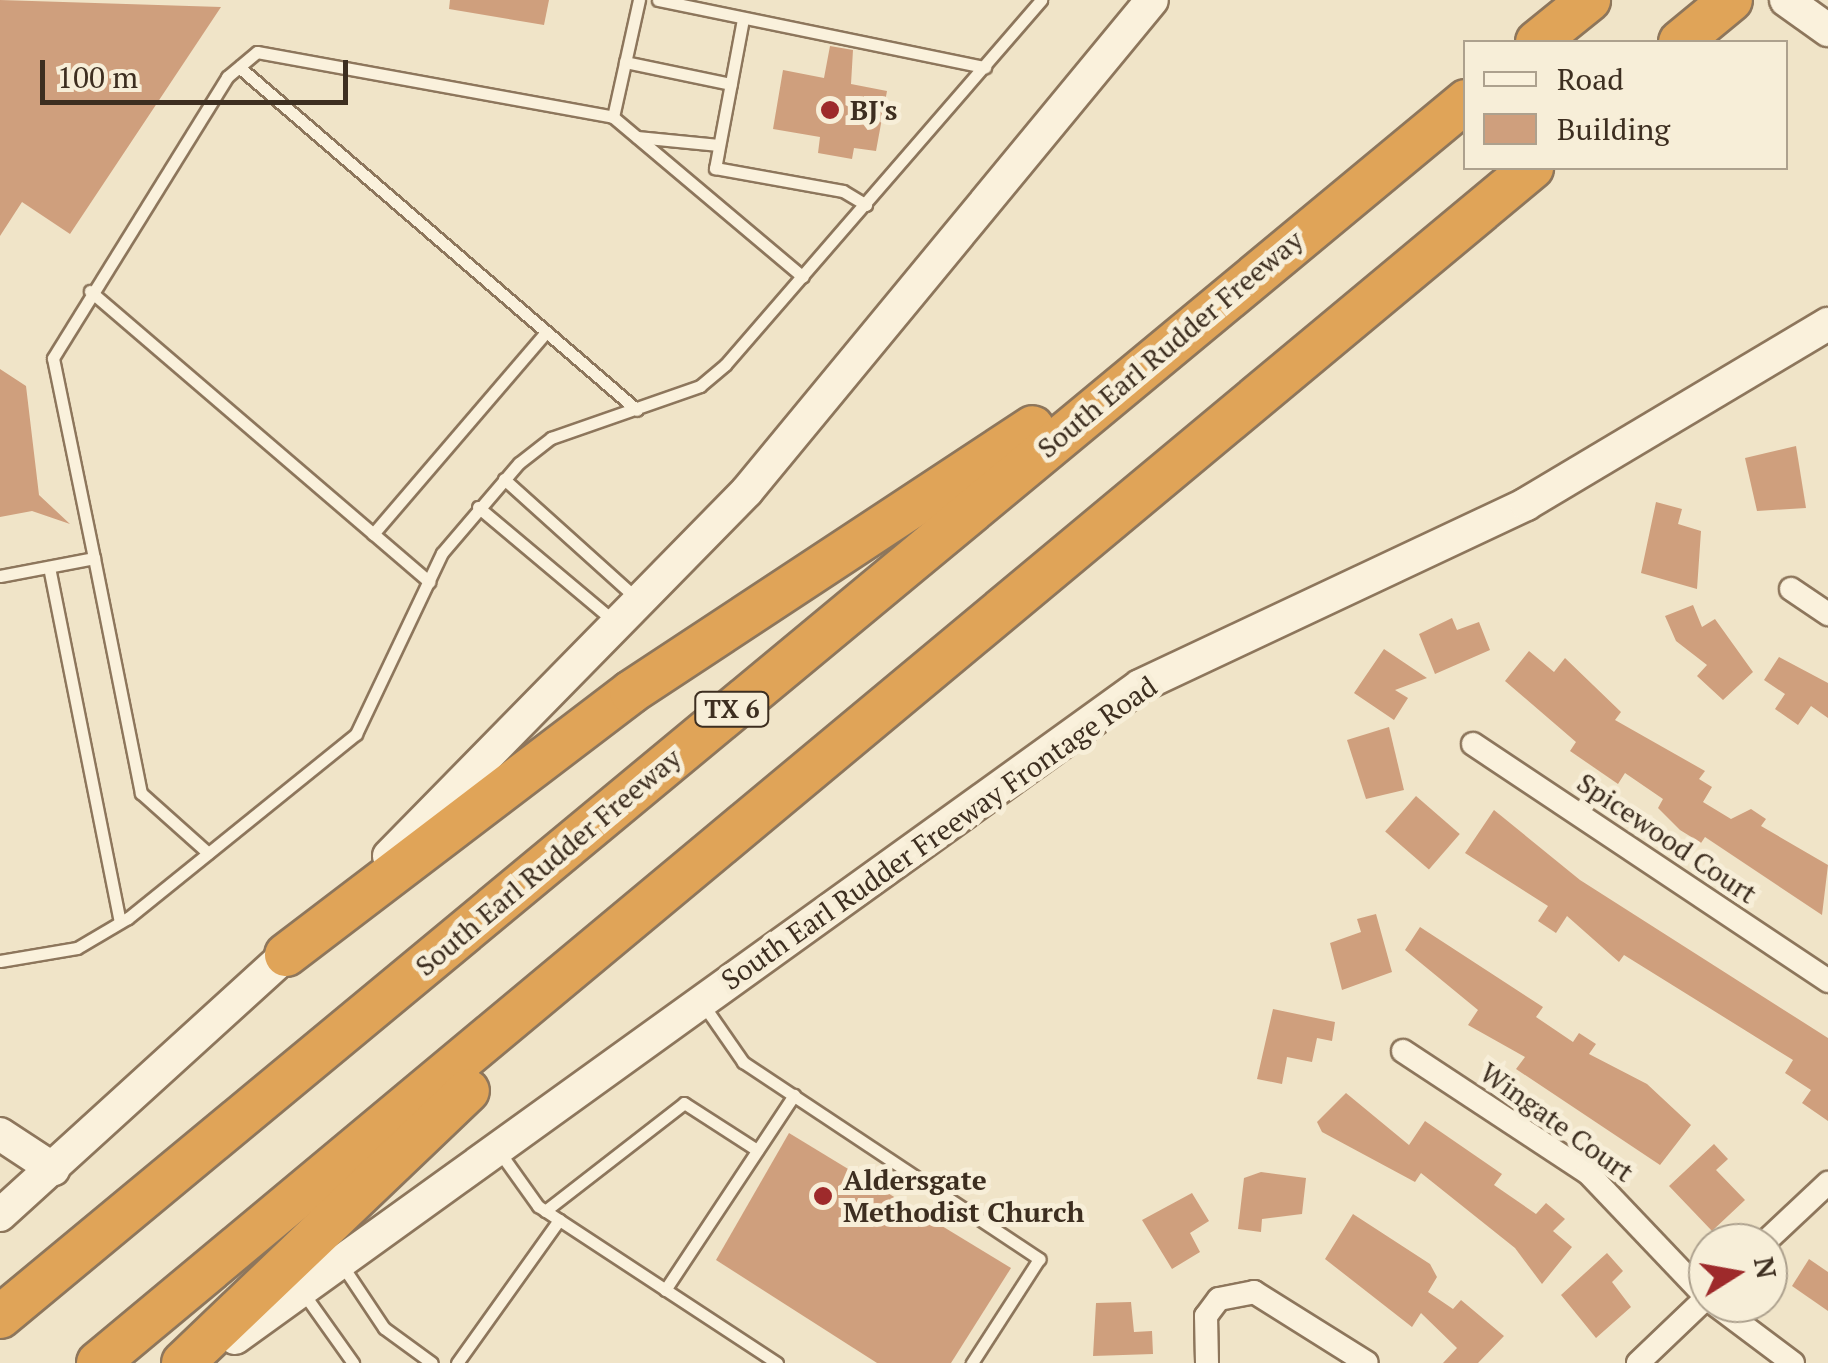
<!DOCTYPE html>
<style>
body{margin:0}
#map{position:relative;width:1828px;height:1363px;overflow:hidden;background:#f0e4c8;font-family:"PT Serif",serif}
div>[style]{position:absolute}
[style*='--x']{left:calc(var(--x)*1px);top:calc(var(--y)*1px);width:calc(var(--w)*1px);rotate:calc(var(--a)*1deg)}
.building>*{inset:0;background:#cf9f7d;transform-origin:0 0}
.roads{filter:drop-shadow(2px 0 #8d765c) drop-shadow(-2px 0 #8d765c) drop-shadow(0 2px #8d765c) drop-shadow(0 -2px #8d765c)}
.lane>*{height:11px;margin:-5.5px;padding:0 5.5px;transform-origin:5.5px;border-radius:5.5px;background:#faf1dc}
.street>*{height:22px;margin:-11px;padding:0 11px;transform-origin:11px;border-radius:11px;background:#faf1dc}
.secondary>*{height:32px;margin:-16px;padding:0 16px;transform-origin:16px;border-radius:16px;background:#faf1dc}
.highway>*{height:42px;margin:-21px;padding:0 21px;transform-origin:21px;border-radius:21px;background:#e0a458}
.dots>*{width:28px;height:28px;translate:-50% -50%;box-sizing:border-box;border:5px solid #f7eed8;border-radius:50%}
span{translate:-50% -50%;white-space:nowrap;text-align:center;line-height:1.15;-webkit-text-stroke:10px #f7eed8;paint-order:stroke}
.shield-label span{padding:2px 8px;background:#f7eed8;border:2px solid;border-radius:8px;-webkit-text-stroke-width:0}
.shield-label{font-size:25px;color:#3d2e20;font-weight:700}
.poi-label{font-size:28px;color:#3d2e20;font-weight:700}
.left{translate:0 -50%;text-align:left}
.street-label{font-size:28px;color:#3d2e20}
.legend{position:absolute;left:1463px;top:40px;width:325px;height:130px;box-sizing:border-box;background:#f7eed8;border:2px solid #ada18e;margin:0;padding:12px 18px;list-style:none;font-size:30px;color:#3d2e20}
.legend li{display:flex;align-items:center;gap:20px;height:50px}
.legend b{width:50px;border:2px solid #ada18e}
.north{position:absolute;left:1688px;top:1223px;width:100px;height:100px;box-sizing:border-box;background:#f7eed8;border:2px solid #ada18e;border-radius:50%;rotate:79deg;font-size:28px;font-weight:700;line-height:40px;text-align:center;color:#3d2e20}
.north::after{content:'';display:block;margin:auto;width:35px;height:45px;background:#9e2a2b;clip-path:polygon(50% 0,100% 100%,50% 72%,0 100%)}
.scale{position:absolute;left:40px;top:60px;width:308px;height:45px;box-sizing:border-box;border:5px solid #3d2e20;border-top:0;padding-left:12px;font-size:30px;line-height:35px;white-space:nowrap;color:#3d2e20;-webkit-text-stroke:8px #f7eed8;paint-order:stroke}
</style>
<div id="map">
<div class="building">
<div style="clip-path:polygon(0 0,221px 7px,70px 234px,22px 202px,0 236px)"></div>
<div style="clip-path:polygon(450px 0,549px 0,544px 25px,449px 9px)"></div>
<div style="clip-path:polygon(830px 46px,853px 50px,851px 84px,887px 91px,876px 151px,854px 148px,852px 159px,818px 153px,820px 137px,773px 129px,783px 70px,824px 78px)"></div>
<div style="clip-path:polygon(0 369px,26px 386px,39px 495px,70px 524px,32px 511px,0 517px)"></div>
<div style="clip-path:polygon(1796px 446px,1806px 508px,1757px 511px,1745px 458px)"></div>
<div style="clip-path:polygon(1656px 502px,1682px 509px,1678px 524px,1701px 531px,1697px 589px,1641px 573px)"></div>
<div style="clip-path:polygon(1693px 605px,1702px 627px,1715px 619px,1753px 672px,1723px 700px,1697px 676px,1707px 665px,1676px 641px,1665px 616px)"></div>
<div style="clip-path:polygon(1452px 618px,1457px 630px,1479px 622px,1490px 650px,1435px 674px,1419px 634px)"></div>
<div style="clip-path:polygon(1384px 649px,1427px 678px,1395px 690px,1408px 698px,1394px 720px,1354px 693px)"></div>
<div style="clip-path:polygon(1529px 651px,1554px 672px,1565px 658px,1621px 712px,1615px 720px,1705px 771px,1699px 779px,1712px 787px,1703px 802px,1731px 819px,1751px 809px,1766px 819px,1761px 826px,1828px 865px,1822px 915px,1705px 837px,1701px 843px,1680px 830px,1658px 808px,1663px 799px,1625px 773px,1618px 784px,1570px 751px,1576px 742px,1505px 681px)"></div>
<div style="clip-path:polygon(1779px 657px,1828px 683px,1828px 718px,1811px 706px,1798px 725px,1775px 709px,1785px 694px,1764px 680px)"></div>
<div style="clip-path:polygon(1389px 727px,1404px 790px,1366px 799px,1347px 740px)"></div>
<div style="left:1416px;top:796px;width:58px;height:47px;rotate:41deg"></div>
<div style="clip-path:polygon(1494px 810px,1580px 880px,1828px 1038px,1828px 1121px,1802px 1103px,1811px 1090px,1785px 1073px,1793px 1060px,1624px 955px,1619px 962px,1567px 916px,1556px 933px,1538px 921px,1548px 906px,1465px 853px)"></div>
<div style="clip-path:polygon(1376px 914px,1392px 972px,1342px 990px,1330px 943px,1361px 932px,1357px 919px)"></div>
<div style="clip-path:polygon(1420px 927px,1543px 1007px,1536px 1017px,1573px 1042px,1579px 1033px,1596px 1044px,1589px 1054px,1647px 1084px,1691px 1125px,1660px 1165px,1516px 1069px,1525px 1057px,1468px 1025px,1478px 1010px,1405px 950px)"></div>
<div style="clip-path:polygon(1273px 1009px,1335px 1022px,1332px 1041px,1317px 1038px,1312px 1062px,1287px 1057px,1282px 1084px,1257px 1079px)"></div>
<div style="clip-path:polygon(1346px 1093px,1409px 1145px,1425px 1121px,1502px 1174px,1494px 1185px,1536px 1214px,1546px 1203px,1565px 1219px,1553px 1231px,1572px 1247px,1542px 1284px,1515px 1248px,1421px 1173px,1415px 1182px,1322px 1132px,1317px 1122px)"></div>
<div style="clip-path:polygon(789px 1133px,1011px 1268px,951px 1363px,877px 1363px,716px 1260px)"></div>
<div style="clip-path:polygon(1714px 1144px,1728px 1159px,1716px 1170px,1745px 1200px,1712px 1231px,1669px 1186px)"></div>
<div style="clip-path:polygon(1261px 1172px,1306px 1178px,1302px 1214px,1262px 1219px,1261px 1232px,1238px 1229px,1244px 1178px)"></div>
<div style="clip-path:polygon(1192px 1193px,1209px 1221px,1190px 1233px,1200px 1252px,1172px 1269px,1142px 1220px)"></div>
<div style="clip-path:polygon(1353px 1214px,1430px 1264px,1437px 1277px,1428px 1292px,1453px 1309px,1461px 1300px,1504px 1336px,1478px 1363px,1443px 1363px,1457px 1348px,1421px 1313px,1412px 1327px,1325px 1259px)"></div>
<div style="clip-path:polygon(1607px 1253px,1623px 1271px,1612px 1282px,1631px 1307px,1596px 1338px,1561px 1295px)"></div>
<div style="clip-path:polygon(1809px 1259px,1828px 1272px,1828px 1311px,1792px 1286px)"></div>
<div style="clip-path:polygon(1131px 1302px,1134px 1332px,1152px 1331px,1153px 1354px,1093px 1356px,1096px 1303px)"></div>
</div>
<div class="roads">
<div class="lane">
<div style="--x:658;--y:0;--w:334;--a:11.6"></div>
<div style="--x:743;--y:19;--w:152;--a:100.6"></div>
<div style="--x:715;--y:168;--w:130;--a:10.2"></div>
<div style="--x:843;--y:191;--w:27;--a:31"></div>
<div style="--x:625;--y:62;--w:108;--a:11.7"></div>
<div style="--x:239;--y:67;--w:525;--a:40.76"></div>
<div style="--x:613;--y:117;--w:248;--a:40.1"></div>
<div style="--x:637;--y:137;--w:82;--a:5.6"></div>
<div style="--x:90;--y:291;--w:447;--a:40.6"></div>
<div style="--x:504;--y:479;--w:178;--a:42"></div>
<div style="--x:478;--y:507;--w:180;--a:40"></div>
<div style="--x:373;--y:534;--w:266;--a:-49.4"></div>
<div style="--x:94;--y:558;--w:240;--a:78.7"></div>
<div style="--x:141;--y:793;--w:90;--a:41.8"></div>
<div style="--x:49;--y:567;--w:362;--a:78.7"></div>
<div style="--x:0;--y:576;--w:96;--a:-10.8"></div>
<div style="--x:94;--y:558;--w:204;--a:-101.6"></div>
<div style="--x:53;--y:358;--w:331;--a:-58.2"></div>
<div style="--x:227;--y:77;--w:39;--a:-40"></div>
<div style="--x:257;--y:52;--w:362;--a:10.3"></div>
<div style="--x:613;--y:117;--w:120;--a:-77.5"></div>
<div style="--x:0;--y:961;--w:78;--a:-9.6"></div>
<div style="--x:77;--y:948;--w:59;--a:-30.5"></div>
<div style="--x:128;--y:918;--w:293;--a:-38.9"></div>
<div style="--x:356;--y:734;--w:200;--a:-64.6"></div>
<div style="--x:442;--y:553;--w:118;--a:-49.5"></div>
<div style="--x:519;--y:463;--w:41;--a:-38"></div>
<div style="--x:551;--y:438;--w:158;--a:-19.2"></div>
<div style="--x:700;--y:386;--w:33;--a:-40"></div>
<div style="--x:725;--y:365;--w:483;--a:-49.1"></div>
<div style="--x:702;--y:1003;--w:72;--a:55.2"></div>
<div style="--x:743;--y:1062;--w:356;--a:33.6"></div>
<div style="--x:1039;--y:1259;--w:124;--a:122.8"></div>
<div style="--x:498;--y:1150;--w:69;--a:54.5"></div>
<div style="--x:538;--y:1206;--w:286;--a:33.3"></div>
<div style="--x:545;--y:1211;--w:176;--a:-37.8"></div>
<div style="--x:684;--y:1103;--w:87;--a:32.8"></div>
<div style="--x:342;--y:1265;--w:76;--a:56.3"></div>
<div style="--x:384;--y:1328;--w:59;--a:36.1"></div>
<div style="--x:665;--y:1290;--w:234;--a:-56.5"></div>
<div style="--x:304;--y:1294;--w:85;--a:54.6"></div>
<div style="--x:457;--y:1363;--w:176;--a:-54.5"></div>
</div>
<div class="street">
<div style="--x:1791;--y:589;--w:45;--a:34"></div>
<div style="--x:1473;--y:744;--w:427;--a:33.7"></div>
<div style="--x:1403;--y:1051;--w:222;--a:33.4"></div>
<div style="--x:1588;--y:1173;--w:174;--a:46.4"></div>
<div style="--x:1764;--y:1243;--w:88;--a:-43.2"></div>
<div style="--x:1713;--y:1303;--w:100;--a:36.9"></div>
<div style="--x:1207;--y:1363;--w:47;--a:-91.2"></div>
<div style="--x:1206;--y:1316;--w:21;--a:-53"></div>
<div style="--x:1219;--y:1299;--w:36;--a:-11"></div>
<div style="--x:1254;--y:1292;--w:133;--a:32.1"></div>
<div style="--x:1638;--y:1363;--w:97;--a:-43.7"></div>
</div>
<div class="secondary">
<div style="--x:1786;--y:0;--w:52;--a:35.5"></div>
<div style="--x:389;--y:856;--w:511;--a:-45.55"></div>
<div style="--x:747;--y:491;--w:636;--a:-50.48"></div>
<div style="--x:0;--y:1134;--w:64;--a:33.4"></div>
<div style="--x:0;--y:1215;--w:410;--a:-42.3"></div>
<div style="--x:235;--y:1338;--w:1115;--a:-35.77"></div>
<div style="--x:1140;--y:686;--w:427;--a:-25.2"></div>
<div style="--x:1526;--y:504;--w:352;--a:-30.8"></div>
</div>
<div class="highway">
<div style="--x:1537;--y:42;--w:67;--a:-38.9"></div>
<div style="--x:1680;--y:42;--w:66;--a:-39.5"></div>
<div style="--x:286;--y:955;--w:434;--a:-37.3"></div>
<div style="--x:631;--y:692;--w:481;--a:-33.4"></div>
<div style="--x:0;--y:1317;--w:1905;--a:-39.67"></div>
<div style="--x:98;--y:1363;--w:1867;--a:-39.81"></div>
<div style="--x:183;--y:1363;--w:394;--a:-43.7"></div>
</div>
</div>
<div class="dots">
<div style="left:830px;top:110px;background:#9e2a2b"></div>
<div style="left:823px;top:1196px;background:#9e2a2b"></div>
</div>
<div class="shield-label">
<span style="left:732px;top:709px">TX 6</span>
</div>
<div class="poi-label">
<span class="left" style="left:850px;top:110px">BJ's</span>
<span class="left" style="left:843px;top:1196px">Aldersgate<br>Methodist Church</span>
</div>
<div class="street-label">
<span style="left:1170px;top:344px;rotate:-40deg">South Earl Rudder Freeway</span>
<span style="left:939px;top:833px;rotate:-35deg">South Earl Rudder Freeway Frontage Road</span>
<span style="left:1667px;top:838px;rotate:34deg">Spicewood Court</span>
<span style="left:548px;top:862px;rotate:-40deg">South Earl Rudder Freeway</span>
<span style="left:1557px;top:1122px;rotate:36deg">Wingate Court</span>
</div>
<ul class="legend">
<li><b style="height:12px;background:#faf1dc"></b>Road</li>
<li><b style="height:28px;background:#cf9f7d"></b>Building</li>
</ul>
<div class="north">N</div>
<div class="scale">100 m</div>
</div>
